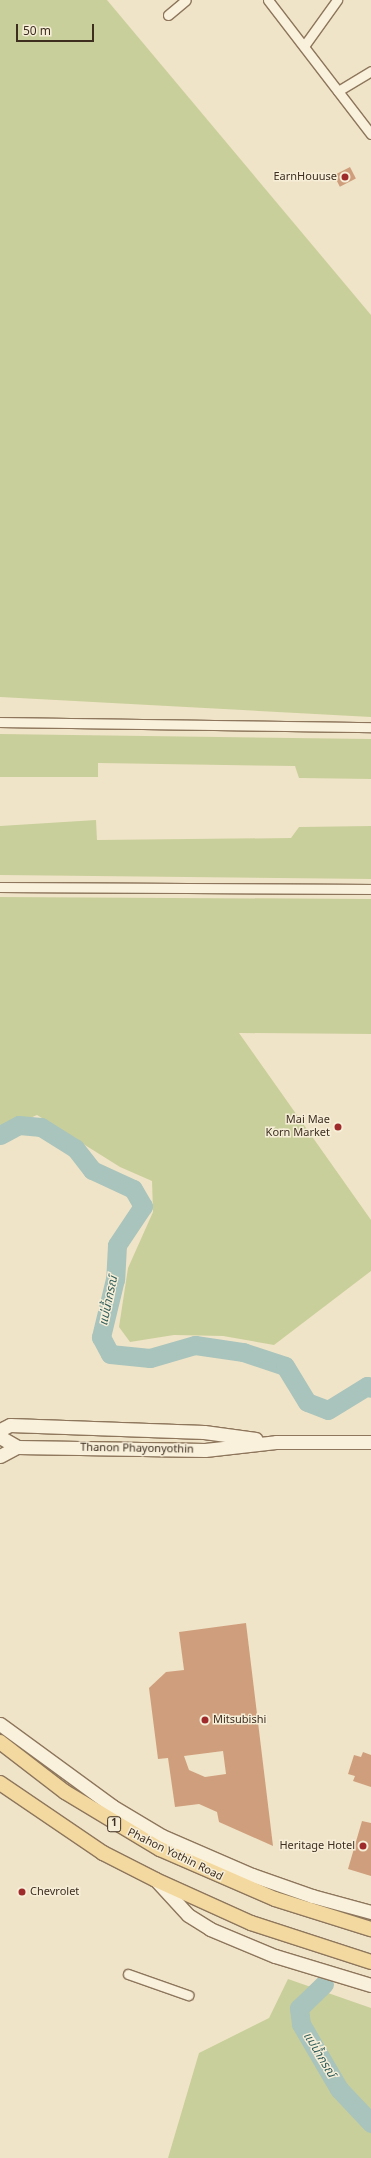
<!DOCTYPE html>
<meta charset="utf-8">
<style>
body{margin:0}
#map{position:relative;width:371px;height:2158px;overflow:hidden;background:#f0e4c8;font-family:Georgia,"Noto Sans Thai",serif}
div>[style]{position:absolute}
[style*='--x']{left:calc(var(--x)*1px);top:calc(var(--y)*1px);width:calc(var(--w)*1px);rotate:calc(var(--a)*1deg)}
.green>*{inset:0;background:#c9cf9b}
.river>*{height:19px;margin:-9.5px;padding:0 9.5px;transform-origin:9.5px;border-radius:9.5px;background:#a9c4bc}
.building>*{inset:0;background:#cf9f7d;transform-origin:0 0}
.roads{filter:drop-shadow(1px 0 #8d765c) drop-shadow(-1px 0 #8d765c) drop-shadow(0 1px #8d765c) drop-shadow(0 -1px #8d765c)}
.minor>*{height:9px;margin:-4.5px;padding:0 4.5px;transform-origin:4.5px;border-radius:4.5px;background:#faf1dc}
.secondary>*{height:13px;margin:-6.5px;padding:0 6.5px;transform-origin:6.5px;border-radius:6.5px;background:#faf1dc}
.primary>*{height:14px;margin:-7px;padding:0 7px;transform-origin:7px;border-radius:7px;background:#f3d9a0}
.dots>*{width:11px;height:11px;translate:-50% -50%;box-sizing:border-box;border:2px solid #f7eed8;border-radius:50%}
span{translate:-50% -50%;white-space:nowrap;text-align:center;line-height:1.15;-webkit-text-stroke:3px #f7eed8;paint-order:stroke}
.shield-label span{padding:1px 3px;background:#f7eed8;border:1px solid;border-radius:3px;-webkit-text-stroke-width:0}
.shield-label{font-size:10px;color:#3d2e20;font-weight:700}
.poi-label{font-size:11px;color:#3d2e20}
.right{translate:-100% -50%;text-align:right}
.left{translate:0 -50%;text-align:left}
.street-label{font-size:11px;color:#3d2e20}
.water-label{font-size:12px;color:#2f5d5a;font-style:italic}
.scale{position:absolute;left:16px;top:24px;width:78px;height:18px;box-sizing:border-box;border:2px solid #3d2e20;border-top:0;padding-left:5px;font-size:12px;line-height:14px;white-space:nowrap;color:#3d2e20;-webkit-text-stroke:3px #f7eed8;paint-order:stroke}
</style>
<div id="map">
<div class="green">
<div style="clip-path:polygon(0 0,107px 0,371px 315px,371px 717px,0 697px)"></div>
<div style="clip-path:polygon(0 734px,371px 739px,371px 779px,299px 778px,295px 766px,98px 763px,98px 777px,0 777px)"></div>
<div style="clip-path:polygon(96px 820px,97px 840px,291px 838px,299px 827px,371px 826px,371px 879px,0 875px,0 826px)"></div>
<div style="clip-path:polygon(0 897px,371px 899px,371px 1034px,239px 1033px,371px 1220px,371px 1271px,274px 1345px,223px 1336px,174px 1335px,130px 1342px,119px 1327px,128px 1268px,153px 1212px,152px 1181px,120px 1167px,37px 1115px,0 1131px)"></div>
<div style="clip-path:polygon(288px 1979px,371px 2008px,371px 2158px,168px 2158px,199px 2053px,269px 2018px)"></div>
</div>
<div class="river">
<div style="--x:0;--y:1135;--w:21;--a:-28"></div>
<div style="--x:19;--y:1125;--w:22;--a:5"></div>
<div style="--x:41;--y:1127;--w:40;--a:32"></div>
<div style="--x:75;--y:1148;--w:28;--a:52"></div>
<div style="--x:92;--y:1170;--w:45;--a:24.9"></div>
<div style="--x:133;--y:1189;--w:20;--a:60"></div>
<div style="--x:143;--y:1206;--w:47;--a:123.7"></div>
<div style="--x:117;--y:1245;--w:34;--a:93"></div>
<div style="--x:115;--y:1279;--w:60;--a:103.6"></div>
<div style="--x:101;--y:1337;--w:19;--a:62"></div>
<div style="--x:110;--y:1354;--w:40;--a:5.7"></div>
<div style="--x:150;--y:1358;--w:47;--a:-16.1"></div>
<div style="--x:195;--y:1345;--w:49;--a:8.3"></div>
<div style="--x:243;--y:1352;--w:44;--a:18.4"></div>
<div style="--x:285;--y:1366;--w:42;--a:58.6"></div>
<div style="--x:307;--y:1402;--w:22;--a:21"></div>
<div style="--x:328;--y:1410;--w:46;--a:-31.6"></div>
<div style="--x:367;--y:1386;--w:4;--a:27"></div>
<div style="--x:324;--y:1984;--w:35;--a:136"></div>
<div style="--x:299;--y:2008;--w:16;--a:83"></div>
<div style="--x:301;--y:2024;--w:75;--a:59.7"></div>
<div style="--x:339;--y:2089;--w:47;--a:46.7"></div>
</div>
<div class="building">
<div style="left:350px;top:167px;width:13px;height:18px;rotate:63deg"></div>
<div style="clip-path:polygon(evenodd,246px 1623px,273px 1846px,219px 1822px,217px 1812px,199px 1804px,175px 1807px,168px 1758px,158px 1759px,149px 1688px,166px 1672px,184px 1670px,179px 1632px,246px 1623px,223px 1751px,226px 1774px,205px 1777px,189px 1770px,184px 1756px,223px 1751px)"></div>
<div style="clip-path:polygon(363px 1752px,371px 1755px,371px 1787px,353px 1781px,355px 1776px,348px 1774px,354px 1755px,361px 1757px)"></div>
<div style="clip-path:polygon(362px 1821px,371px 1823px,371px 1876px,348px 1869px)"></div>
</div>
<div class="roads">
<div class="minor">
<div style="--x:268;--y:0;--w:169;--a:52.5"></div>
<div style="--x:168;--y:15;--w:23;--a:-40"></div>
<div style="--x:304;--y:46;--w:57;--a:-54.3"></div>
<div style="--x:338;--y:91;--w:39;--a:-31"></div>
<div style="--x:0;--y:722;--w:371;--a:0.8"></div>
<div style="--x:0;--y:887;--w:371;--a:0.3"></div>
<div style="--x:128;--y:1974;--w:64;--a:19.3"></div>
</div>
<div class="secondary">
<div style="--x:0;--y:1430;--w:11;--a:-27"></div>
<div style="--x:10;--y:1425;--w:194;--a:2.1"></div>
<div style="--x:204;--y:1432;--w:52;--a:7.7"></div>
<div style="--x:0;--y:1437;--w:20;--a:30"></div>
<div style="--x:0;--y:1456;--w:19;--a:-28"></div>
<div style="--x:17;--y:1447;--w:188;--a:0.9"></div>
<div style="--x:205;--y:1450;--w:71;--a:-6.4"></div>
<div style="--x:276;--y:1442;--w:95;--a:0"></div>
<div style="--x:0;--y:1724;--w:139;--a:36.2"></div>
<div style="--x:112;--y:1806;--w:58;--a:31"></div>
<div style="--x:162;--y:1836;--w:98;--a:23.4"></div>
<div style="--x:252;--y:1875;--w:64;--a:19.3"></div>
<div style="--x:312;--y:1896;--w:61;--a:15.2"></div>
<div style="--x:156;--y:1880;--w:47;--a:47.6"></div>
<div style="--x:188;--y:1915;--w:26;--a:32"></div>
<div style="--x:210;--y:1929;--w:70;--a:22.6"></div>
<div style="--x:275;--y:1956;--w:100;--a:16.8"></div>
</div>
<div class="primary">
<div style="--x:0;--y:1742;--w:82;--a:37.6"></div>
<div style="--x:65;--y:1792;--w:111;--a:31"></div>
<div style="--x:160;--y:1849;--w:125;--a:23.5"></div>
<div style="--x:275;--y:1899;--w:101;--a:17.4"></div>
<div style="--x:0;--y:1783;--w:125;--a:34.2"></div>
<div style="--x:103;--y:1853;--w:59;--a:27"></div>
<div style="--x:156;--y:1880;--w:104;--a:24.4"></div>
<div style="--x:251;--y:1923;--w:126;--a:18"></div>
</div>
</div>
<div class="dots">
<div style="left:345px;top:177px;background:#9e2a2b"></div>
<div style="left:338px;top:1127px;background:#9e2a2b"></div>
<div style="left:205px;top:1720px;background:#9e2a2b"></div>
<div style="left:363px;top:1846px;background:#9e2a2b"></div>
<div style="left:22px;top:1892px;background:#9e2a2b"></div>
</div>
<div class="shield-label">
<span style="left:114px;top:1824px">1</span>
</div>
<div class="poi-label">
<span class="right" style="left:337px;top:177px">EarnHouuse</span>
<span class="right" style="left:330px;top:1127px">Mai Mae<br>Korn Market</span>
<span class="left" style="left:213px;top:1720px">Mitsubishi</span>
<span class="right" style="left:355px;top:1846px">Heritage Hotel</span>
<span class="left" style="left:30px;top:1892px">Chevrolet</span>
</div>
<div class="street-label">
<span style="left:137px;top:1449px;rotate:1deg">Thanon Phayonyothin</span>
<span style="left:175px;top:1855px;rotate:26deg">Phahon Yothin Road</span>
</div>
<div class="water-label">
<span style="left:109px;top:1301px;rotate:-78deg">แม่น้ำกรณ์</span>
<span style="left:319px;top:2055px;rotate:59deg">แม่น้ำกรณ์</span>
</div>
<div class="scale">50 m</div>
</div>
